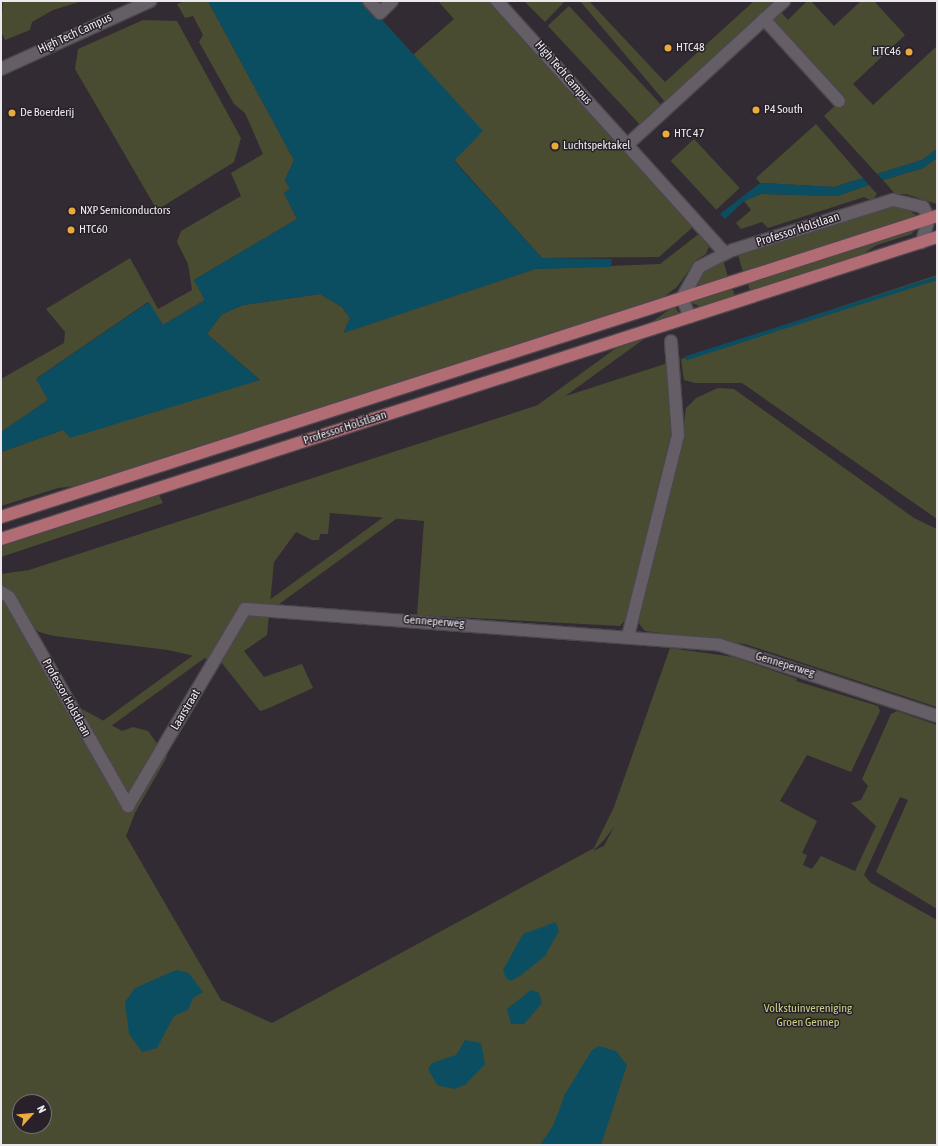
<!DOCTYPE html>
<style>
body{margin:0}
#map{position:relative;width:938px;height:1146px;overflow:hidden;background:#322b34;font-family:"Asap Condensed",sans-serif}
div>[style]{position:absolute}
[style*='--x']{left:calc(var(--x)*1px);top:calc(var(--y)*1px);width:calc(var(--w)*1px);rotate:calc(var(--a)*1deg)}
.green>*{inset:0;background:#494c31;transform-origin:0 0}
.water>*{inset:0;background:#0c4e61}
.stream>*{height:3.5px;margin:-1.75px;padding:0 1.75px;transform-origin:1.75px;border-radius:1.75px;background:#0c4e61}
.roads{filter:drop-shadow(1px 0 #4c474d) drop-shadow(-1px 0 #4c474d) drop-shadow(0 1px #4c474d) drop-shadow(0 -1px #4c474d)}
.minor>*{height:12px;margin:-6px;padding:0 6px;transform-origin:6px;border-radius:6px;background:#655e67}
.major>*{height:12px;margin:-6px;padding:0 6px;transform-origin:6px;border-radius:6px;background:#b26c74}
.dots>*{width:11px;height:11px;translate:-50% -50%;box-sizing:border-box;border:2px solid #282129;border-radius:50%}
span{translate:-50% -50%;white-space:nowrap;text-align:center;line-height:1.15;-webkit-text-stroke:3px #282129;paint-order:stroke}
.street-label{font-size:12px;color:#ece8ed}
.poi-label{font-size:12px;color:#ece8ed}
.left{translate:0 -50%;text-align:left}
.right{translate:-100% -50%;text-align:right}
.park-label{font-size:12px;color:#cad084}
.frame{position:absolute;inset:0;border:2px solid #ece8ed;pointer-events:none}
.north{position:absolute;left:12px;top:1094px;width:40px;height:40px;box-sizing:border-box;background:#282129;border:1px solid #767177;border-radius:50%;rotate:63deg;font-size:11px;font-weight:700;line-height:16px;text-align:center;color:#ece8ed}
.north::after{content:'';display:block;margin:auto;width:14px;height:18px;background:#ebaa39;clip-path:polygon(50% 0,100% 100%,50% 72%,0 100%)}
</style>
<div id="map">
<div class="green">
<div style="clip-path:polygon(3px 1px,82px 1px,53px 10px,32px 22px,30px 30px,5px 40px,1px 31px)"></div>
<div style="clip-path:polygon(186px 1px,208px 1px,294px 160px,285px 180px,290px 189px,284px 193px,297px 219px,194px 280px,205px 300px,163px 325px,148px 302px,37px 378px,48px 400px,1px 432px,1px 379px,64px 343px,65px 332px,46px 309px,130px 258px,158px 309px,192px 290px,188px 264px,177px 242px,181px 231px,241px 196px,231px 173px,263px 154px,245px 113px,234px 104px,199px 42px,203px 35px,193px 16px,185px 18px,177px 4px)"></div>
<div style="clip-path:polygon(438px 1px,493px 1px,694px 226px,659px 257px,542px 258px,454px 160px,414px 54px,454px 19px)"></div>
<div style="clip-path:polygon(524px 1px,565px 1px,545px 22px)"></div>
<div style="clip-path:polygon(580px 1px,589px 1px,665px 82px,754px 1px,776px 1px,665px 102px)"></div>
<div style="clip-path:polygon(807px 1px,811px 1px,834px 26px,861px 1px,874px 1px,905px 35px,853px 84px,873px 105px,937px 46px,937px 149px,922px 160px,877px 174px,824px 116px,843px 98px,775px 26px,773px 19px,780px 11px,788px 20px)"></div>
<div style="left:569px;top:6px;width:136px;height:29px;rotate:47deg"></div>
<div style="clip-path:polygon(143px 20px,177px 21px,241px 138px,234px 162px,157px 210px,75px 69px,78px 49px)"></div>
<div style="clip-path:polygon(816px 124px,863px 178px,834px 187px,760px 183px,756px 178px)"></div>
<div style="left:694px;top:139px;width:67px;height:32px;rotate:47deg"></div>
<div style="clip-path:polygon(937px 158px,937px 204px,906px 194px,895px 194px,883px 180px,923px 168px)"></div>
<div style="clip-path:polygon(869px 185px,877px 194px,872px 201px,864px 197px,768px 228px,762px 222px,741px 229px,736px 223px,751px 210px,744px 201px,761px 194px,837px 196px)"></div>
<div style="clip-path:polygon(890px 206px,906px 208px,917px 216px,743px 272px,738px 255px)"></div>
<div style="clip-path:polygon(916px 228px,912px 234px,877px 245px,861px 255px,750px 291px,748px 283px)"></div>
<div style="clip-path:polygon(700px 233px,709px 247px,706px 254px,696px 260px,677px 287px,662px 298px,85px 485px,58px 488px,1px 506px,1px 452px,63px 430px,260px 380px,207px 334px,222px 314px,243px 305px,320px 294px,342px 307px,350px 318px,344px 332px,535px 269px,660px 264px)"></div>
<div style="clip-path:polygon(723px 260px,728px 277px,692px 288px,702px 270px)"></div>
<div style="clip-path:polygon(937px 275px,937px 519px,742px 383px,695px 383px,684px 380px,681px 359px)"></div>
<div style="clip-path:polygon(732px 287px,735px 296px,702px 307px,689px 302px)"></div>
<div style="left:674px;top:306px;width:9px;height:707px;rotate:54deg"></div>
<div style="clip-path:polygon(evenodd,671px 362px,674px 426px,660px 494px,626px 619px,620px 626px,417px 615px,424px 521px,330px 513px,328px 534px,320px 534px,319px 540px,312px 540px,296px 532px,274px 562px,267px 635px,244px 651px,264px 677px,302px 664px,313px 688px,269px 708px,260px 711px,221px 662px,168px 650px,54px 636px,39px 632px,14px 612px,62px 698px,122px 731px,133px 727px,148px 731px,167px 757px,135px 813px,126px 836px,221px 1000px,272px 1023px,594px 848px,614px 807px,670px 648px,734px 657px,797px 679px,796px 681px,878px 706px,880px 711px,851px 772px,807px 755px,780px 801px,817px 821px,802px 853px,807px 855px,803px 865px,812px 869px,821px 856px,855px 871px,876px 826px,851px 803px,861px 800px,868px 786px,862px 779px,891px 714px,897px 711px,937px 725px,937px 909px,876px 872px,908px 800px,900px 797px,864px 875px,871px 883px,937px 920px,937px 1145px,1px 1145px,1px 574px,29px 570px,671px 362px,614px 827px,604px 846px,593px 851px,604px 840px,614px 827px,671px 362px,20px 1102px,44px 1102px,44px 1126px,20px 1126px,20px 1102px)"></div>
<div style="clip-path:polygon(718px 388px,734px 389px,914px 518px,937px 529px,937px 707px,745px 644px,645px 631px,640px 625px,638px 619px,681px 445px,686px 408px,696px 398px)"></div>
<div style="clip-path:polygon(159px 495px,163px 503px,1px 557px,1px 545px)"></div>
</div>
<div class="water">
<div style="clip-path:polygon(208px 1px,365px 1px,483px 131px,454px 161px,542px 258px,612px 259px,611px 267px,535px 269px,344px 333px,350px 318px,342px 307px,320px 294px,243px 305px,222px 314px,207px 334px,260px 380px,70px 438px,63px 430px,1px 452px,1px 432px,48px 400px,36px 379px,149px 302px,163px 325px,205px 300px,194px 280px,297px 219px,284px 193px,290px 189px,285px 180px,294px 160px)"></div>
<div style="clip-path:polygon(937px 149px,937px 158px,923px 168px,883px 180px,877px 174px,922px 160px)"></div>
<div style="clip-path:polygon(863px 178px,869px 185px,837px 196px,761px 194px,744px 201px,725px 219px,720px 214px,760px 183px,834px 187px)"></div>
<div style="clip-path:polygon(556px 922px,559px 931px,545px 956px,520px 976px,511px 981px,506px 978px,503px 970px,523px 934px)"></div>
<div style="clip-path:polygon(176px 970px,189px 973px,203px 992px,193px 998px,188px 1010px,174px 1016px,157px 1048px,142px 1052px,129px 1034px,125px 1002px,135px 988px)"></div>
<div style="clip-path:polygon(531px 990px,539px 993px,542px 1003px,524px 1024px,511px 1024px,507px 1009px)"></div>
<div style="clip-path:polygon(465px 1040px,481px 1043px,485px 1064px,465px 1085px,454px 1089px,437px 1085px,428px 1069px,432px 1063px,456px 1055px)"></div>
<div style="clip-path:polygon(599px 1046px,616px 1051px,627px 1065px,601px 1145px,540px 1145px,553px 1126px,565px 1094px,592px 1050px)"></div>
</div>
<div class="stream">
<div style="--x:687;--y:358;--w:262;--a:-17.7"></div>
</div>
<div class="roads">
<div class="minor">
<div style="--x:369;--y:1;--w:16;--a:47"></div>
<div style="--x:380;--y:13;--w:17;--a:-45"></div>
<div style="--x:497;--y:1;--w:340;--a:47.9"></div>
<div style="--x:764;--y:19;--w:111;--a:47.6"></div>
<div style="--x:1;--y:69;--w:164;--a:-24.5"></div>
<div style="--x:627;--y:145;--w:213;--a:-42.5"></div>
<div style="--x:690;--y:317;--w:21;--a:-113"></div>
<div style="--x:682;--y:298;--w:35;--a:-61"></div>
<div style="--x:699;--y:267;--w:38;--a:-27"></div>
<div style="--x:733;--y:250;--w:168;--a:-17.4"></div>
<div style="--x:893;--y:200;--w:31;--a:13"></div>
<div style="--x:923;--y:207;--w:13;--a:63"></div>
<div style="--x:929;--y:219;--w:25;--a:108"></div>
<div style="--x:1;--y:592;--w:9;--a:32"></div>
<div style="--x:9;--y:597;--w:241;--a:60.3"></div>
<div style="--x:128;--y:806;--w:229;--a:-59.3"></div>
<div style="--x:245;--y:609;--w:476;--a:4.3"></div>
<div style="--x:720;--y:645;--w:228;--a:18.1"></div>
<div style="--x:628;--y:636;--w:207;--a:-76"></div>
<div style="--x:678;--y:435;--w:94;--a:-94.3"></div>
</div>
<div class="major">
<div style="--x:1;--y:517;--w:983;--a:-17.83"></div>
<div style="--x:1;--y:539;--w:984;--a:-17.88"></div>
</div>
</div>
<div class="dots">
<div style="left:668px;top:48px;background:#ebaa39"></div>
<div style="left:909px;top:52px;background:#ebaa39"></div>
<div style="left:756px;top:110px;background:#ebaa39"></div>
<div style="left:12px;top:113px;background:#ebaa39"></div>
<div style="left:666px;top:134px;background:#ebaa39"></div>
<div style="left:555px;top:146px;background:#ebaa39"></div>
<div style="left:72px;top:211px;background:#ebaa39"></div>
<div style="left:71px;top:230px;background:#ebaa39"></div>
</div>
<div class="street-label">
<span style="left:75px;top:34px;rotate:-25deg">High Tech Campus</span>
<span style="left:563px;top:73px;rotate:49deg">High Tech Campus</span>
<span style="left:798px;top:230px;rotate:-18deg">Professor Holstlaan</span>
<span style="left:345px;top:428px;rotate:-18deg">Professor Holstlaan</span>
<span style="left:434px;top:622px;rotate:4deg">Genneperweg</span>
<span style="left:785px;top:665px;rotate:17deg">Genneperweg</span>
<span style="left:66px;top:698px;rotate:61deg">Professor Holstlaan</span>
<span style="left:186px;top:710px;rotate:-59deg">Laarstraat</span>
</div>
<div class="poi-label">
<span class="left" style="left:676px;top:48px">HTC48</span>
<span class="right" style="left:901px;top:52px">HTC46</span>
<span class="left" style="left:764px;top:110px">P4 South</span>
<span class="left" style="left:20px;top:113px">De Boerderij</span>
<span class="left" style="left:674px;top:134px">HTC 47</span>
<span class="left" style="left:563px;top:146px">Luchtspektakel</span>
<span class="left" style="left:80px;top:211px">NXP Semiconductors</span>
<span class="left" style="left:79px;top:230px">HTC60</span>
</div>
<div class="park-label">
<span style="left:808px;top:1016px">Volkstuinvereniging<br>Groen Gennep</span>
</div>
<div class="frame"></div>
<div class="north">N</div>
</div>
